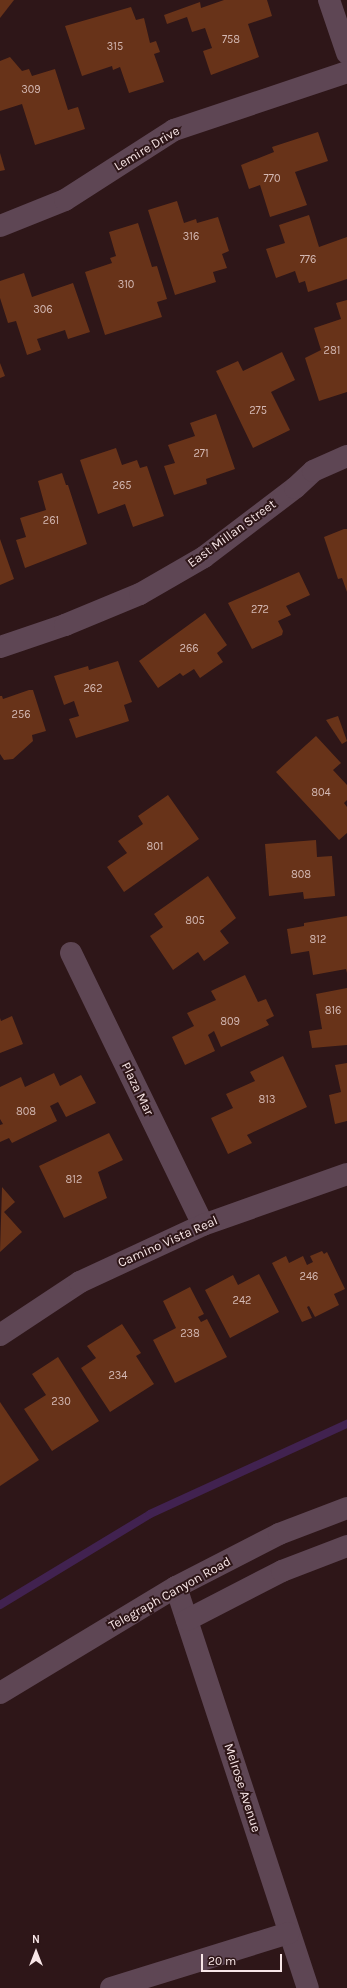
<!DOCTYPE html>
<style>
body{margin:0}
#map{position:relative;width:347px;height:1988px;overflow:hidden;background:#2e1618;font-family:Karla,sans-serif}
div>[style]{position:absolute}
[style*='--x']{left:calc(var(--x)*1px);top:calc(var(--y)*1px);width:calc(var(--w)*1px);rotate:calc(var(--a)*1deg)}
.stream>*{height:8px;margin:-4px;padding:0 4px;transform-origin:4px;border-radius:4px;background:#412250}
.building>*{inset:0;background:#683319}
.minor>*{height:22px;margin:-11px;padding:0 11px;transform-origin:11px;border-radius:11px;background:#5e4654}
span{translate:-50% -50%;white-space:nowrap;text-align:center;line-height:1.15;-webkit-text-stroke:4px #2e1618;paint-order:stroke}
.number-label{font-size:11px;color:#d4b9b4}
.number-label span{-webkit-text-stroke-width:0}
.street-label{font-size:13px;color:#f8e6e7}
.north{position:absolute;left:16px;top:1932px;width:40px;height:40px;-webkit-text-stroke:3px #2e1618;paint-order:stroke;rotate:0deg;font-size:11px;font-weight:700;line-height:16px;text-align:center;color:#f8e6e7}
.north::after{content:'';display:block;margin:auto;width:14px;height:18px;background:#f8e6e7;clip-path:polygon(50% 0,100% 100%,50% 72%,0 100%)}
.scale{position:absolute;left:201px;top:1954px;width:81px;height:18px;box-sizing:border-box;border:2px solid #f8e6e7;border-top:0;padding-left:5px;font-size:12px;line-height:14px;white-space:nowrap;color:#f8e6e7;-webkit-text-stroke:3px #2e1618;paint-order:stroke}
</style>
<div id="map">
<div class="stream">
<div style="--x:0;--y:1605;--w:175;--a:-31.2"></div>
<div style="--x:150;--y:1514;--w:217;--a:-24.6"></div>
</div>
<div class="building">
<div style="clip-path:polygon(0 0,14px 0,0 18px)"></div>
<div style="clip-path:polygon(224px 0,267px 0,272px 16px,248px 24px,259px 57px,211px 75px,203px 51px,212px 48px,205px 28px,192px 32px,187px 17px,167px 24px,164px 15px,200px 2px,201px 8px)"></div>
<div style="clip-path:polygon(131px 7px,136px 20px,144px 18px,150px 43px,156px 41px,160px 52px,154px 54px,164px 82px,129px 93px,120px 67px,113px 70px,112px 66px,82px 76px,65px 26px)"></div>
<div style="clip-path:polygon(10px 57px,22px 71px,29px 69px,32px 76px,55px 69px,68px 110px,78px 107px,85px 129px,35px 145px,22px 104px,0 111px,0 61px)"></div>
<div style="clip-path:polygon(318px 132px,328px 161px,295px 172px,307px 205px,270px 217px,260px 185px,249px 189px,241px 165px,274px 152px,272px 147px)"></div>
<div style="clip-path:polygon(0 153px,5px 170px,0 171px)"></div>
<div style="clip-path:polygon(177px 201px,184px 223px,196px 219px,197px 223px,218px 217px,229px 251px,222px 254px,227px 268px,213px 272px,216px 282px,175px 295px,148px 210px)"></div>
<div style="clip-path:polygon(309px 215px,319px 247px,347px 237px,347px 279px,308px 292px,305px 281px,299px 283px,295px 271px,276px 278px,266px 249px,285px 243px,279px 225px)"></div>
<div style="clip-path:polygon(138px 223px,152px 267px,157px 266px,167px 299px,157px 302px,162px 317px,105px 335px,85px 272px,112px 263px,110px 258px,116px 256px,109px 232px)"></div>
<div style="clip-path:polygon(24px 273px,32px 297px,73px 283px,90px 332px,68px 339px,65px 330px,37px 339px,41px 350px,27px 355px,16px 321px,8px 323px,0 298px,0 281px)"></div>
<div style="clip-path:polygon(347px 300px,347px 392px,319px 401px,305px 358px,321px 350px,314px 328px,341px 319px,336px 303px)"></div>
<div style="clip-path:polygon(282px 352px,295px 380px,271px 392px,290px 430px,253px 448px,216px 371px,238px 361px,243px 371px)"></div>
<div style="clip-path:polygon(0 363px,5px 376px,0 378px)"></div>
<div style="clip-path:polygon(216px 414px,235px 469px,206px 479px,207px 484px,174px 495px,164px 466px,175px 463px,168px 445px,195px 436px,190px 423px)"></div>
<div style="clip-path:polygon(116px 448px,122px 465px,137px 460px,140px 468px,147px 466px,164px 516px,133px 527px,125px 504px,98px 514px,80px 460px)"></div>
<div style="clip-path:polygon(62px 473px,66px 485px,68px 485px,87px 544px,25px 568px,16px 540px,26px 537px,20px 518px,46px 510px,38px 481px)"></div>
<div style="clip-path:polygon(344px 529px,347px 529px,347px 592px,342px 578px,338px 579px,324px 537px)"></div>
<div style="clip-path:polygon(0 539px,14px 579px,0 585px)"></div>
<div style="clip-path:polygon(299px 572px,310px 595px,286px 606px,291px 615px,278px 621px,283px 631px,282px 635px,252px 649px,228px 603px)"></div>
<div style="clip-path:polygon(205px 613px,227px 645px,217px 653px,223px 662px,200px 678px,194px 669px,183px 676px,180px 673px,158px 688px,139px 661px)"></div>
<div style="clip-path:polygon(118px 661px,132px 702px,124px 705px,129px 721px,76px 738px,69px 719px,79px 716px,74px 701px,64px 705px,54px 676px,88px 666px,89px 670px)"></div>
<div style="clip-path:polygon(29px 690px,33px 690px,46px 731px,32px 735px,33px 741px,13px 759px,4px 760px,0 754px,0 696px,2px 696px,3px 699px)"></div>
<div style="clip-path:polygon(338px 716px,347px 741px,342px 744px,326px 720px)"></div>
<div style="clip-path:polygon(316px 736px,341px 763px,333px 770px,347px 785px,347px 800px,344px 803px,347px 807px,347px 833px,339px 840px,276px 772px)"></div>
<div style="clip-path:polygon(168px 795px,199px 839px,124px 892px,107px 867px,127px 853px,118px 841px,143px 824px,138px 816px)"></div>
<div style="clip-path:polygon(316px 840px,317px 857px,332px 856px,335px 896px,304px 899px,303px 892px,269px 896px,265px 844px)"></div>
<div style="clip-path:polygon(208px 876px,236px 918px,220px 931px,229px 943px,204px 961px,198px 952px,173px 970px,150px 936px,163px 927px,154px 914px)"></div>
<div style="clip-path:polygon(347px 916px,347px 973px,346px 969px,313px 975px,309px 951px,291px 954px,287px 929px,304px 926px,304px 923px)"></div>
<div style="clip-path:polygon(245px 975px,258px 1002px,266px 999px,274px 1016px,266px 1020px,269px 1025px,221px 1047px,214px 1031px,208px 1035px,215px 1051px,185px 1065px,172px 1037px,194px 1026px,187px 1013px,216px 1000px,211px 991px)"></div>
<div style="clip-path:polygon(347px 988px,347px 1045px,312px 1048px,309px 1031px,322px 1029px,316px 994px)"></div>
<div style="clip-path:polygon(12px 1016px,23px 1044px,0 1053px,0 1018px,1px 1021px)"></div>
<div style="clip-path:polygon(283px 1056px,307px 1107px,247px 1135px,252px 1143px,228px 1154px,211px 1118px,233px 1108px,226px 1094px,255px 1081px,250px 1072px)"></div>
<div style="clip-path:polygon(347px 1063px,347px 1121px,335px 1124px,329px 1095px,341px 1092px,335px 1065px)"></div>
<div style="clip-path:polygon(54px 1073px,60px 1086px,81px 1075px,96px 1103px,66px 1117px,58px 1102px,50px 1106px,57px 1121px,12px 1143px,9px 1138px,0 1142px,0 1125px,3px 1124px,0 1119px,0 1087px,21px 1077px,25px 1087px)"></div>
<div style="clip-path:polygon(109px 1133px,123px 1160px,98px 1172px,107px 1198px,64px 1218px,39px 1166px)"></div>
<div style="clip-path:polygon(2px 1187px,15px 1202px,4px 1212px,22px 1232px,0 1252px)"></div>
<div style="clip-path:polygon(322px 1251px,324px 1254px,327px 1252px,345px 1289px,334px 1294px,339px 1305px,315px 1317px,309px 1306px,307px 1307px,312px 1318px,302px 1322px,272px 1263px,286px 1256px,289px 1263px,303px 1256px,307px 1265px,313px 1262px,310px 1256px)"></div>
<div style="clip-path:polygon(259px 1274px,279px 1312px,230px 1338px,205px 1290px,233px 1275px,238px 1285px)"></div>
<div style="clip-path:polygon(190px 1287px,204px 1314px,198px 1317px,201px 1322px,207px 1319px,227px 1357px,175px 1383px,153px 1340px,176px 1328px,163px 1301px)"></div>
<div style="clip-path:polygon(122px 1324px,141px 1353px,136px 1356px,154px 1384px,110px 1412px,81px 1368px,96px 1358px,87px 1346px)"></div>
<div style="clip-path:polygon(58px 1357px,99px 1421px,52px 1451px,24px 1409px,46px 1395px,32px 1374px)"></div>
<div style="clip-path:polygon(0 1402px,39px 1460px,0 1486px)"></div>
</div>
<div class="minor">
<div style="--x:329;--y:0;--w:56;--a:71.2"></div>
<div style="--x:0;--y:226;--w:70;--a:-21.8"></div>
<div style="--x:65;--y:200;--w:130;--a:-32.7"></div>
<div style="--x:174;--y:130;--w:182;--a:-18.5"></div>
<div style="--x:0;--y:647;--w:69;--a:-18.7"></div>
<div style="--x:65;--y:625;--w:81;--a:-22.5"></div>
<div style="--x:140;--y:594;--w:74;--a:-30"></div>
<div style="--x:204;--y:557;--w:114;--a:-37.2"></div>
<div style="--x:295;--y:488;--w:25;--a:-43"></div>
<div style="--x:313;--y:471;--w:37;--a:-24"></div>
<div style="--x:71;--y:953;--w:302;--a:64.1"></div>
<div style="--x:0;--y:1335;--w:96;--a:-33.5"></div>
<div style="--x:80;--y:1282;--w:136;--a:-24.9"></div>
<div style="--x:203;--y:1225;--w:153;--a:-19.5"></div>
<div style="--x:176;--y:1587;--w:422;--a:71.8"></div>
<div style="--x:187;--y:1620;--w:107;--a:-27.3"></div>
<div style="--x:282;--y:1571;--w:70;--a:-21"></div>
<div style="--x:0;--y:1693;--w:205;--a:-31.1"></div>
<div style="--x:176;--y:1587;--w:116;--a:-27.2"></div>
<div style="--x:279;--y:1534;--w:73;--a:-20.9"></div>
<div style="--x:111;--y:1988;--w:186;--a:-17.2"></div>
</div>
<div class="number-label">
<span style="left:231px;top:40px">758</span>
<span style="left:115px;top:47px">315</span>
<span style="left:31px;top:90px">309</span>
<span style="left:272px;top:179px">770</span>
<span style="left:191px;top:237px">316</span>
<span style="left:308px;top:260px">776</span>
<span style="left:126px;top:285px">310</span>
<span style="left:43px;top:310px">306</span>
<span style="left:332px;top:351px">281</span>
<span style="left:258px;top:411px">275</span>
<span style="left:201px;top:454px">271</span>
<span style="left:122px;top:486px">265</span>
<span style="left:51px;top:521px">261</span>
<span style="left:260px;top:610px">272</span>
<span style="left:189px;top:649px">266</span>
<span style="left:93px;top:689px">262</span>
<span style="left:21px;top:715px">256</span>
<span style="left:321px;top:793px">804</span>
<span style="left:155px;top:847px">801</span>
<span style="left:301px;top:875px">808</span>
<span style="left:195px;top:921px">805</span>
<span style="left:318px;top:940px">812</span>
<span style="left:333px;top:1011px">816</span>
<span style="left:230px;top:1022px">809</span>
<span style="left:267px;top:1100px">813</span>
<span style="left:26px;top:1112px">808</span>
<span style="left:74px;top:1180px">812</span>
<span style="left:309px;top:1277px">246</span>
<span style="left:242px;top:1301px">242</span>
<span style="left:190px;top:1334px">238</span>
<span style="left:118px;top:1376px">234</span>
<span style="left:61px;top:1402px">230</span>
</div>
<div class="street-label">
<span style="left:147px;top:149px;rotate:-31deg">Lemire Drive</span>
<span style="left:232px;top:534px;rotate:-36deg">East Millan Street</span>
<span style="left:137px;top:1089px;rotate:64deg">Plaza Mar</span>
<span style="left:168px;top:1242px;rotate:-24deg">Camino Vista Real</span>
<span style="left:170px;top:1594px;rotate:-29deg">Telegraph Canyon Road</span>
<span style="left:242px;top:1788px;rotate:72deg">Melrose Avenue</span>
</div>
<div class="north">N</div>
<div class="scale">20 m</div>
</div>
